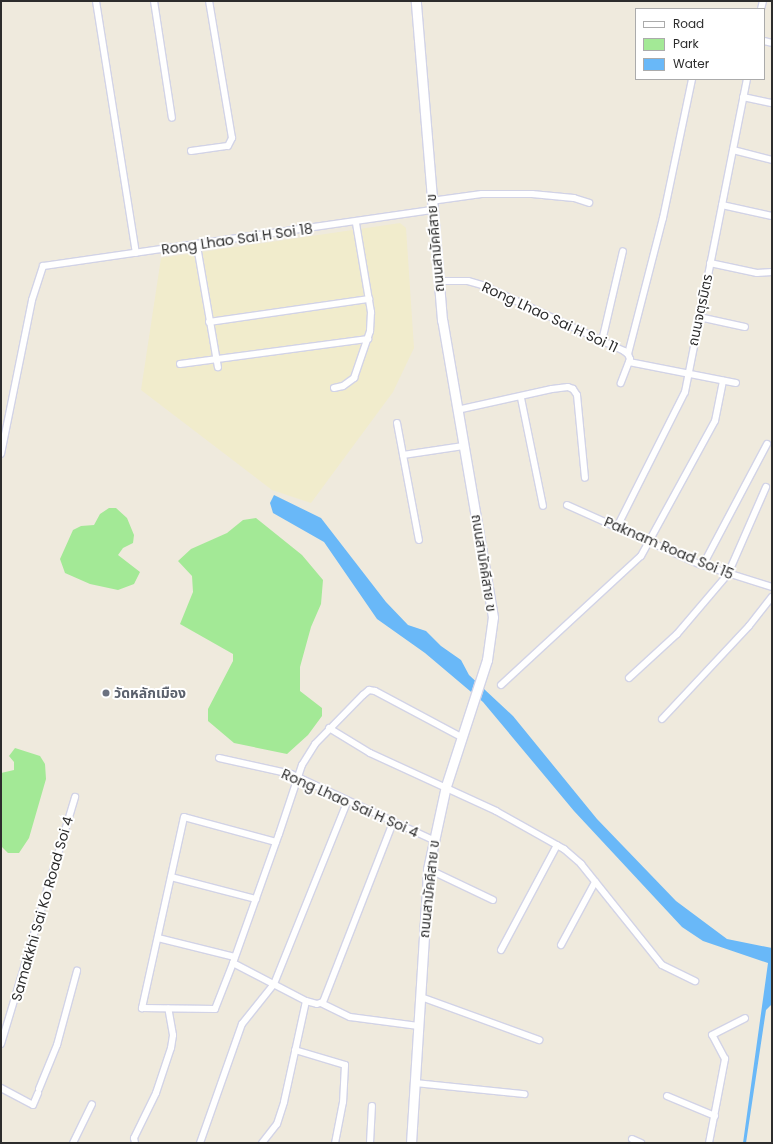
<!DOCTYPE html>
<meta charset="utf-8">
<style>
body{margin:0}
#map{position:relative;width:773px;height:1144px;overflow:hidden;background:#efeadd;font-family:Poppins,"Noto Sans Thai",sans-serif}
div>[style]{position:absolute}
[style*='--x']{left:calc(var(--x)*1px);top:calc(var(--y)*1px);width:calc(var(--w)*1px);rotate:calc(var(--a)*1deg)}
.education>*{inset:0;background:#f1eccc}
.green>*{inset:0;background:#a3e996}
.water>*{inset:0;background:#69b8f8}
.roads{filter:drop-shadow(1px 0 #d2d3e6) drop-shadow(-1px 0 #d2d3e6) drop-shadow(0 1px #d2d3e6) drop-shadow(0 -1px #d2d3e6)}
.street>*{height:6px;margin:-3px;padding:0 3px;transform-origin:3px;border-radius:3px;background:#fff}
.secondary>*{height:9px;margin:-4.5px;padding:0 4.5px;transform-origin:4.5px;border-radius:4.5px;background:#fff}
.dots>*{width:11px;height:11px;translate:-50% -50%;box-sizing:border-box;border:2px solid #fff;border-radius:50%}
span{translate:-50% -50%;white-space:nowrap;text-align:center;line-height:1.15;-webkit-text-stroke:4px #fff;paint-order:stroke}
.street-label{font-size:14px;color:#2c2c2c}
.worship-label{font-size:14px;color:#5b616d;font-weight:700}
.left{translate:0 -50%;text-align:left}
.frame{position:absolute;inset:0;border:2px solid #2c2c2c;pointer-events:none}
.legend{position:absolute;left:635px;top:8px;width:130px;height:72px;box-sizing:border-box;background:#fff;border:1px solid #ababab;margin:0;padding:5px 7px;list-style:none;font-size:12px;color:#2c2c2c}
.legend li{display:flex;align-items:center;gap:8px;height:20px}
.legend b{width:20px;border:1px solid #ababab}
</style>
<div id="map">
<div class="education">
<div style="clip-path:polygon(400px 223px,406px 228px,414px 348px,393px 392px,311px 503px,272px 490px,141px 390px,161px 258px)"></div>
</div>
<div class="green">
<div style="clip-path:polygon(109px 508px,116px 508px,127px 518px,134px 535px,133px 543px,123px 548px,118px 555px,140px 572px,134px 584px,118px 590px,90px 584px,65px 573px,60px 559px,73px 530px,81px 526px,94px 525px,100px 514px)"></div>
<div style="clip-path:polygon(256px 518px,302px 555px,323px 580px,321px 604px,311px 627px,300px 667px,300px 691px,322px 708px,322px 716px,308px 735px,287px 754px,234px 743px,208px 721px,208px 709px,233px 661px,233px 654px,180px 624px,193px 592px,192px 576px,178px 561px,191px 549px,227px 533px,243px 520px)"></div>
<div style="clip-path:polygon(15px 748px,40px 756px,45px 764px,46px 779px,29px 838px,19px 853px,8px 853px,1px 846px,1px 773px,14px 770px,14px 762px,9px 756px)"></div>
</div>
<div class="water">
<div style="clip-path:polygon(274px 495px,321px 518px,386px 602px,408px 625px,426px 631px,441px 646px,461px 660px,469px 675px,513px 716px,597px 819px,676px 901px,727px 939px,772px 948px,772px 1004px,766px 1010px,746px 1143px,743px 1143px,768px 963px,703px 941px,682px 927px,574px 811px,483px 702px,425px 653px,377px 619px,324px 542px,273px 513px,270px 503px)"></div>
</div>
<div class="roads">
<div class="street">
<div style="--x:96;--y:1;--w:255;--a:81"></div>
<div style="--x:154;--y:1;--w:118;--a:81.3"></div>
<div style="--x:761;--y:9;--w:8;--a:-76"></div>
<div style="--x:764;--y:41;--w:8;--a:14"></div>
<div style="--x:743;--y:97;--w:30;--a:12"></div>
<div style="--x:733;--y:150;--w:40;--a:14.4"></div>
<div style="--x:191;--y:151;--w:37;--a:-8"></div>
<div style="--x:228;--y:146;--w:9;--a:-63"></div>
<div style="--x:232;--y:138;--w:139;--a:-99.5"></div>
<div style="--x:431;--y:201;--w:51;--a:-7.8"></div>
<div style="--x:482;--y:194;--w:50;--a:0"></div>
<div style="--x:532;--y:194;--w:42;--a:5.4"></div>
<div style="--x:574;--y:198;--w:16;--a:18"></div>
<div style="--x:722;--y:205;--w:51;--a:12.4"></div>
<div style="--x:197;--y:246;--w:123;--a:80.2"></div>
<div style="--x:710;--y:263;--w:48;--a:12"></div>
<div style="--x:757;--y:273;--w:15;--a:-4"></div>
<div style="--x:438;--y:281;--w:30;--a:0"></div>
<div style="--x:468;--y:281;--w:15;--a:16"></div>
<div style="--x:482;--y:285;--w:157;--a:24.9"></div>
<div style="--x:624;--y:351;--w:5;--a:37"></div>
<div style="--x:628;--y:354;--w:5;--a:68"></div>
<div style="--x:630;--y:359;--w:26;--a:111"></div>
<div style="--x:699;--y:317;--w:47;--a:12.3"></div>
<div style="--x:209;--y:322;--w:162;--a:-8.2"></div>
<div style="--x:602;--y:341;--w:92;--a:-76.9"></div>
<div style="--x:628;--y:354;--w:140;--a:-75.6"></div>
<div style="--x:663;--y:218;--w:142;--a:-78.2"></div>
<div style="--x:629;--y:362;--w:109;--a:11.1"></div>
<div style="--x:180;--y:364;--w:190;--a:-7.6"></div>
<div style="--x:334;--y:388;--w:9;--a:-13"></div>
<div style="--x:343;--y:386;--w:14;--a:-36"></div>
<div style="--x:354;--y:378;--w:50;--a:-71.2"></div>
<div style="--x:370;--y:331;--w:19;--a:-87"></div>
<div style="--x:371;--y:312;--w:90;--a:-99.6"></div>
<div style="--x:521;--y:398;--w:110;--a:78.5"></div>
<div style="--x:457;--y:410;--w:97;--a:-12.5"></div>
<div style="--x:552;--y:389;--w:16;--a:-7"></div>
<div style="--x:568;--y:387;--w:5;--a:22"></div>
<div style="--x:573;--y:389;--w:7;--a:56"></div>
<div style="--x:577;--y:395;--w:83;--a:84.5"></div>
<div style="--x:397;--y:423;--w:119;--a:79.4"></div>
<div style="--x:1;--y:454;--w:157;--a:-78.6"></div>
<div style="--x:32;--y:300;--w:36;--a:-72"></div>
<div style="--x:43;--y:266;--w:393;--a:-8.2"></div>
<div style="--x:403;--y:455;--w:61;--a:-8.5"></div>
<div style="--x:567;--y:505;--w:145;--a:24.1"></div>
<div style="--x:699;--y:564;--w:77;--a:17.5"></div>
<div style="--x:617;--y:527;--w:151;--a:-63.3"></div>
<div style="--x:685;--y:392;--w:319;--a:-78.8"></div>
<div style="--x:703;--y:565;--w:137;--a:-62.1"></div>
<div style="--x:629;--y:678;--w:65;--a:-42.5"></div>
<div style="--x:677;--y:634;--w:79;--a:-49.6"></div>
<div style="--x:728;--y:574;--w:95;--a:-66.4"></div>
<div style="--x:501;--y:685;--w:190;--a:-42.7"></div>
<div style="--x:641;--y:556;--w:154;--a:-61.3"></div>
<div style="--x:715;--y:421;--w:41;--a:-78.7"></div>
<div style="--x:662;--y:719;--w:127;--a:-46.9"></div>
<div style="--x:749;--y:626;--w:37;--a:-52"></div>
<div style="--x:329;--y:728;--w:48;--a:31.4"></div>
<div style="--x:370;--y:753;--w:139;--a:24.7"></div>
<div style="--x:496;--y:811;--w:78;--a:29.2"></div>
<div style="--x:564;--y:849;--w:23;--a:41"></div>
<div style="--x:581;--y:864;--w:129;--a:51.3"></div>
<div style="--x:662;--y:965;--w:37;--a:26"></div>
<div style="--x:219;--y:758;--w:74;--a:12.5"></div>
<div style="--x:291;--y:774;--w:157;--a:24.9"></div>
<div style="--x:276;--y:842;--w:95;--a:-164.8"></div>
<div style="--x:184;--y:817;--w:196;--a:102.4"></div>
<div style="--x:142;--y:1008;--w:73;--a:0.8"></div>
<div style="--x:215;--y:1009;--w:49;--a:-68.6"></div>
<div style="--x:233;--y:963;--w:137;--a:-70.4"></div>
<div style="--x:279;--y:834;--w:73;--a:-71.6"></div>
<div style="--x:302;--y:765;--w:25;--a:-58"></div>
<div style="--x:315;--y:744;--w:69;--a:-45.6"></div>
<div style="--x:363;--y:695;--w:8;--a:-40"></div>
<div style="--x:369;--y:690;--w:6;--a:9"></div>
<div style="--x:375;--y:691;--w:98;--a:28.1"></div>
<div style="--x:428;--y:869;--w:72;--a:25.5"></div>
<div style="--x:171;--y:877;--w:88;--a:14.5"></div>
<div style="--x:158;--y:938;--w:79;--a:13.9"></div>
<div style="--x:561;--y:945;--w:72;--a:-61.6"></div>
<div style="--x:501;--y:950;--w:119;--a:-61.9"></div>
<div style="--x:233;--y:963;--w:82;--a:27.5"></div>
<div style="--x:306;--y:1001;--w:11;--a:15"></div>
<div style="--x:317;--y:1004;--w:6;--a:-18"></div>
<div style="--x:323;--y:1002;--w:193;--a:-68.7"></div>
<div style="--x:421;--y:997;--w:126;--a:20"></div>
<div style="--x:321;--y:1003;--w:32;--a:26"></div>
<div style="--x:350;--y:1017;--w:69;--a:7.5"></div>
<div style="--x:1;--y:1044;--w:258;--a:-73.3"></div>
<div style="--x:295;--y:1050;--w:52;--a:16.7"></div>
<div style="--x:345;--y:1065;--w:37;--a:93"></div>
<div style="--x:343;--y:1102;--w:42;--a:101"></div>
<div style="--x:415;--y:1083;--w:110;--a:5.8"></div>
<div style="--x:1;--y:1088;--w:36;--a:28"></div>
<div style="--x:33;--y:1105;--w:13;--a:-67"></div>
<div style="--x:39;--y:1089;--w:48;--a:-67.8"></div>
<div style="--x:57;--y:1045;--w:77;--a:-74.9"></div>
<div style="--x:667;--y:1096;--w:52;--a:22.6"></div>
<div style="--x:632;--y:1139;--w:10;--a:24"></div>
<div style="--x:73;--y:1143;--w:43;--a:-64"></div>
<div style="--x:135;--y:1143;--w:5;--a:-101"></div>
<div style="--x:134;--y:1138;--w:50;--a:-63.9"></div>
<div style="--x:156;--y:1093;--w:47;--a:-71.6"></div>
<div style="--x:171;--y:1048;--w:13;--a:-81"></div>
<div style="--x:173;--y:1035;--w:27;--a:-100"></div>
<div style="--x:200;--y:1143;--w:126;--a:-70.6"></div>
<div style="--x:242;--y:1024;--w:51;--a:-51.3"></div>
<div style="--x:274;--y:984;--w:196;--a:-68.1"></div>
<div style="--x:262;--y:1143;--w:24;--a:-52"></div>
<div style="--x:277;--y:1124;--w:23;--a:-72"></div>
<div style="--x:284;--y:1102;--w:103;--a:-77.7"></div>
<div style="--x:370;--y:1143;--w:37;--a:-87"></div>
<div style="--x:709;--y:1143;--w:86;--a:-79.2"></div>
<div style="--x:725;--y:1059;--w:27;--a:-118"></div>
<div style="--x:712;--y:1035;--w:37;--a:-27"></div>
</div>
<div class="secondary">
<div style="--x:411;--y:1143;--w:275;--a:-86.4"></div>
<div style="--x:428;--y:869;--w:85;--a:-77.8"></div>
<div style="--x:446;--y:786;--w:133;--a:-72"></div>
<div style="--x:487;--y:660;--w:43;--a:-82.1"></div>
<div style="--x:493;--y:617;--w:301;--a:-99.7"></div>
<div style="--x:442;--y:320;--w:320;--a:-94.7"></div>
</div>
</div>
<div class="dots">
<div style="left:106px;top:693px;background:#6b7280"></div>
</div>
<div class="street-label">
<span style="left:237px;top:239px;rotate:-8deg">Rong Lhao Sai H Soi 18</span>
<span style="left:435px;top:243px;rotate:-95deg">ถนนสามัคคีสาย ข</span>
<span style="left:700px;top:310px;rotate:-78deg">ถนนจตุรมิตร</span>
<span style="left:550px;top:317px;rotate:25deg">Rong Lhao Sai H Soi 11</span>
<span style="left:669px;top:548px;rotate:23deg">Paknam Road Soi 15</span>
<span style="left:484px;top:563px;rotate:81deg">ถนนสามัคคีสาย ข</span>
<span style="left:350px;top:803px;rotate:24deg">Rong Lhao Sai H Soi 4</span>
<span style="left:429px;top:889px;rotate:-84deg">ถนนสามัคคีสาย ข</span>
<span style="left:42px;top:909px;rotate:-74deg">Samakkhi Sai Ko Road Soi 4</span>
</div>
<div class="worship-label">
<span class="left" style="left:114px;top:693px">วัดหลักเมือง</span>
</div>
<div class="frame"></div>
<ul class="legend">
<li><b style="height:5px;background:#fff"></b>Road</li>
<li><b style="height:11px;background:#a3e996"></b>Park</li>
<li><b style="height:11px;background:#69b8f8"></b>Water</li>
</ul>
</div>
